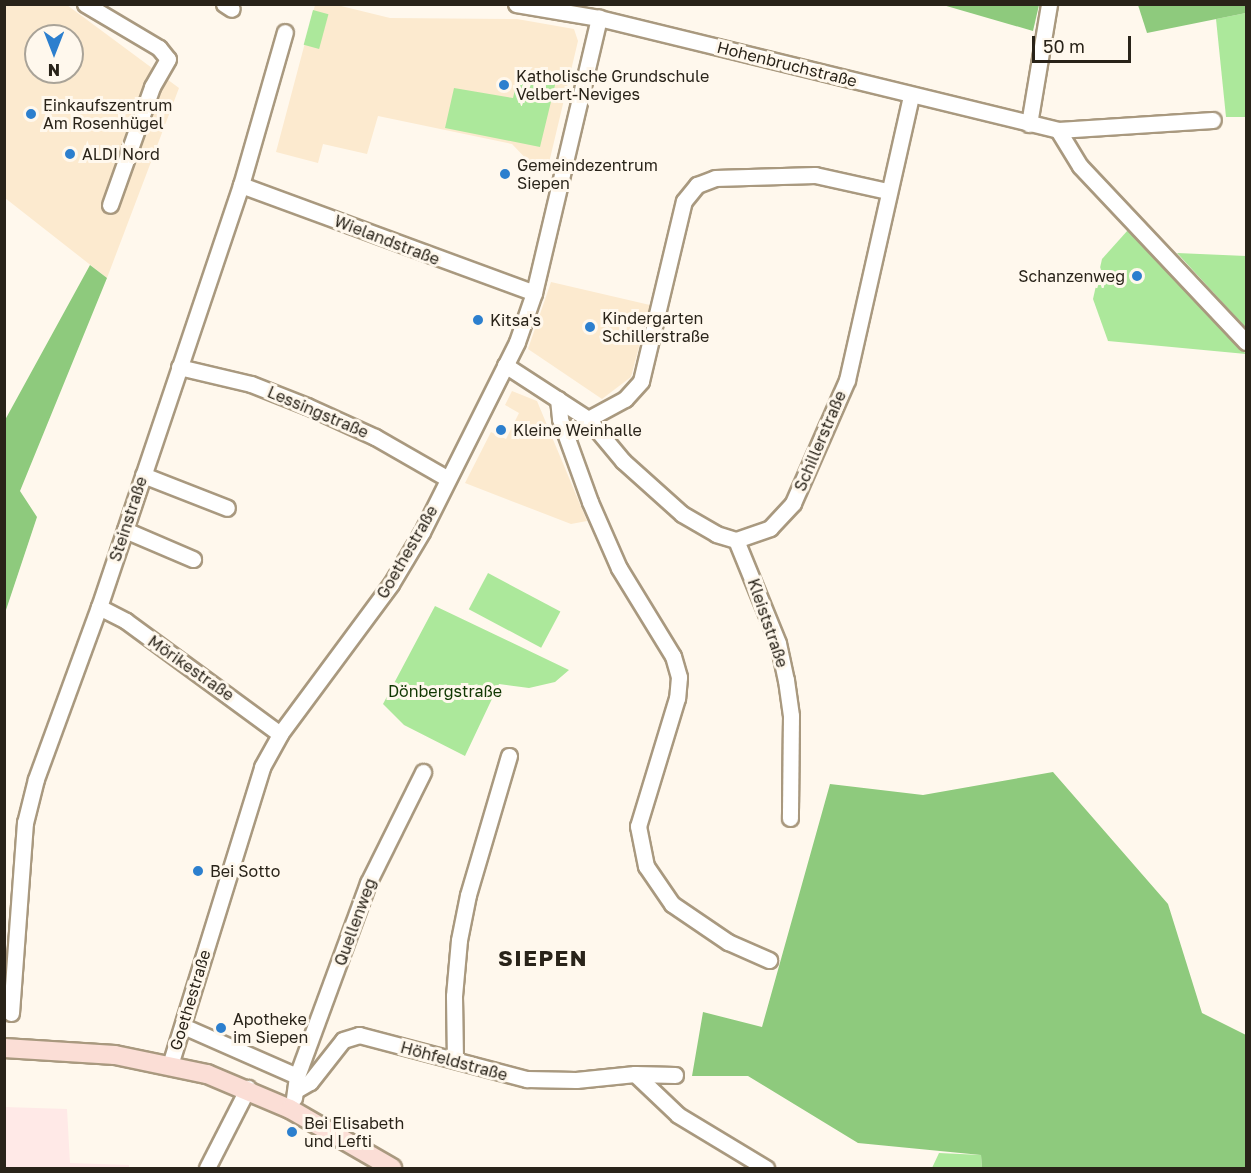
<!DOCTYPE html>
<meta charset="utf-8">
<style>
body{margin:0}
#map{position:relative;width:1251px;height:1173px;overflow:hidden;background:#fff8ed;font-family:"Golos Text",sans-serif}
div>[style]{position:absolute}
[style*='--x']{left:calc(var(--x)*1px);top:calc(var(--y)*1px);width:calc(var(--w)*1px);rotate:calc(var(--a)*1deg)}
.built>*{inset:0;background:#fceacf}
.industrial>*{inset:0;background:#ffe9e7}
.green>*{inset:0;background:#ace89b;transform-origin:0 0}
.forest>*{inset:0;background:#8eca7d}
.roads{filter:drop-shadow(2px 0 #a9997f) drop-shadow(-2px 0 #a9997f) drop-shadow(0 2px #a9997f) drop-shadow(0 -2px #a9997f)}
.minor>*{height:15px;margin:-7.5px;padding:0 7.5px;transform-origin:7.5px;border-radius:7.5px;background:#fff}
.major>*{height:18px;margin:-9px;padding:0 9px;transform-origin:9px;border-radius:9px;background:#fbded6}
.dots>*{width:16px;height:16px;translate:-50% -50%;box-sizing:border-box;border:3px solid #fff8ed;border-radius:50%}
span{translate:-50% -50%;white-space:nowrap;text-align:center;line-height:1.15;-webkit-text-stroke:6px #fff8ed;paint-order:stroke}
.street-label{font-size:16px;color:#292319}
.poi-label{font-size:16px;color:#292319}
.left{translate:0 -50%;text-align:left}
.right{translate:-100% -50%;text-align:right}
.park-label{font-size:16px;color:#103702}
.district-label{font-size:22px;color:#292319;font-weight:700;letter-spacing:1.5px}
.frame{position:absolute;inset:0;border:6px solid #292319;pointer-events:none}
.north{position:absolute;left:24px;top:24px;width:60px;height:60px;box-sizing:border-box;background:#fff8ed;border:2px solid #a9a398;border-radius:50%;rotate:180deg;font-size:16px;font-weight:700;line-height:24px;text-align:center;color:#292319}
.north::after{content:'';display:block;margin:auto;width:21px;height:27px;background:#2c7fce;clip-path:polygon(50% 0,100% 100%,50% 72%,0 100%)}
.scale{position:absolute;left:1032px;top:36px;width:99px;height:27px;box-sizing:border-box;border:3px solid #292319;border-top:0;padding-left:8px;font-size:18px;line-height:21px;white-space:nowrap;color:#292319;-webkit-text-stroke:4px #fff8ed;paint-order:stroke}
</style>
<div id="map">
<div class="built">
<div style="clip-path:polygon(evenodd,4px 5px,67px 5px,179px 88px,107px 278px,5px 198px,4px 5px,36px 36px,72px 36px,72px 72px,36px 72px,36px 36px)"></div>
<div style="clip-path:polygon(315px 5px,337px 5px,390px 18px,517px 19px,574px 29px,578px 41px,548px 167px,533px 166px,512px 144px,378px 116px,367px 154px,323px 144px,318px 163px,276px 152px)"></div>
<div style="clip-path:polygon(551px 282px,650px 305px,631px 377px,602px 399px,528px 349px)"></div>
<div style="clip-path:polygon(512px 391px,537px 401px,587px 521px,571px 524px,465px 483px,491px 432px,506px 439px,519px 413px,505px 405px)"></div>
</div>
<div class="industrial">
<div style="clip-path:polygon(5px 1107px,67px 1109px,70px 1163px,129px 1165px,129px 1168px,5px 1168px)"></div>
</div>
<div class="green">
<div style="left:313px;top:10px;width:16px;height:36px;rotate:15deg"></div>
<div style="clip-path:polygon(1246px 13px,1246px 117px,1226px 117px,1216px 19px)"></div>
<div style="clip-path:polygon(519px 72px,556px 81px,540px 147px,445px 128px,454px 88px,513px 98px)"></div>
<div style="clip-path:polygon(1128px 230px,1194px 294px,1246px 354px,1108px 341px,1093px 299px,1102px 259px)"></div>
<div style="clip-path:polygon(1177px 253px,1246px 256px,1246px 328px)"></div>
<div style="left:488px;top:573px;width:82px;height:41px;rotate:28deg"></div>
<div style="clip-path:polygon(435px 606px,569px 670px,555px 682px,529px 688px,499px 684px,465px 756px,404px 725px,383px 704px)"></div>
<div style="clip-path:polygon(939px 1153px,981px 1155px,982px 1168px,932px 1168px)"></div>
</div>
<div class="forest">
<div style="clip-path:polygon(943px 5px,1039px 5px,1033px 31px)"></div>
<div style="clip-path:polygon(1138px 5px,1246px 5px,1246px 13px,1147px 33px)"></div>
<div style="clip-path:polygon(90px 265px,107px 278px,20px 491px,37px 517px,5px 613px,5px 420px)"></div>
<div style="clip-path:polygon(1053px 772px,1168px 904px,1202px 1013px,1246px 1035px,1246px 1168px,982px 1168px,981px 1155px,858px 1143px,748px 1076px,692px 1076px,703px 1012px,762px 1027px,830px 784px,923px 795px)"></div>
</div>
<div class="roads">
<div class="minor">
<div style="--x:85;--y:4;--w:86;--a:30.7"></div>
<div style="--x:159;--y:48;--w:14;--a:51"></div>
<div style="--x:168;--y:59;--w:32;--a:120"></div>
<div style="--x:152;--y:87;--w:125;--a:109.6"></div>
<div style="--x:224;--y:4;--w:9;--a:32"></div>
<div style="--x:516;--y:4;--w:84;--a:9.6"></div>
<div style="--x:599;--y:18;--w:472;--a:13.7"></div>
<div style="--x:1058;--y:130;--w:42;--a:58.6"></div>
<div style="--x:1080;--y:166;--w:242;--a:46.7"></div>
<div style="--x:1029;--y:124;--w:122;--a:-80.5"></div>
<div style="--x:1058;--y:130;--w:155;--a:-3.7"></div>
<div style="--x:241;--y:185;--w:312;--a:20.2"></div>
<div style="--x:505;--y:365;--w:99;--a:33"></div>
<div style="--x:588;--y:419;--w:55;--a:50.2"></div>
<div style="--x:623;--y:461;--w:79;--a:41.9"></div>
<div style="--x:682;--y:514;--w:39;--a:30"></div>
<div style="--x:716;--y:534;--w:21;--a:17"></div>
<div style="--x:736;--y:540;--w:36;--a:-19"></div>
<div style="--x:770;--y:528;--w:34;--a:-47"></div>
<div style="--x:793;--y:503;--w:134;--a:-66.3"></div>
<div style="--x:847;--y:380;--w:292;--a:-77.3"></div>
<div style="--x:179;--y:367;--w:74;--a:13.3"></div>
<div style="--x:251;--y:384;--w:60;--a:21.4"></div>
<div style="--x:307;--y:406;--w:75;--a:24.5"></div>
<div style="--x:375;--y:437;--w:84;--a:29.9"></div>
<div style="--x:558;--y:399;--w:20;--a:84"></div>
<div style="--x:560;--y:419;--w:88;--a:70.1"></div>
<div style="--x:590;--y:502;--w:72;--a:66.3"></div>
<div style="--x:619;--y:568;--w:103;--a:58.5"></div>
<div style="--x:673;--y:656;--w:22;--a:74"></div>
<div style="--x:679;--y:677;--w:21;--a:95"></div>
<div style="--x:677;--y:698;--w:134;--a:106.9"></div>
<div style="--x:638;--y:826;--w:41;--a:78.7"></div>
<div style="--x:646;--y:866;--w:46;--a:55.6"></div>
<div style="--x:672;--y:904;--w:68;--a:34.2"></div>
<div style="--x:728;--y:942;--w:45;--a:23.7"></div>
<div style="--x:588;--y:419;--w:42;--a:-28.4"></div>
<div style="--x:625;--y:399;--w:24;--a:-48"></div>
<div style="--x:641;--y:381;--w:185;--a:-76.6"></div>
<div style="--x:684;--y:201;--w:21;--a:-51"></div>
<div style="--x:697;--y:185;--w:19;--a:-21"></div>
<div style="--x:715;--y:178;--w:100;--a:-1.7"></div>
<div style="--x:815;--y:175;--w:74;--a:12.5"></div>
<div style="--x:143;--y:475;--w:90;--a:21.4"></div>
<div style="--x:125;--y:530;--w:74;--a:23.1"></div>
<div style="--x:736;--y:540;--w:111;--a:67.8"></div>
<div style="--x:778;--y:643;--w:38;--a:78"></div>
<div style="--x:786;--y:680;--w:36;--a:82"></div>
<div style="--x:791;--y:716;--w:102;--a:90.6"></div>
<div style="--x:99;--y:607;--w:30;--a:27"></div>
<div style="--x:126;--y:621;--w:191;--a:36.3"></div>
<div style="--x:11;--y:1013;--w:191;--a:-85.8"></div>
<div style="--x:25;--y:823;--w:45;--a:-76"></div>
<div style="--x:36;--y:779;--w:183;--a:-69.9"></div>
<div style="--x:99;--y:607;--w:445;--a:-71.4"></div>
<div style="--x:241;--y:185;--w:159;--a:-74"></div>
<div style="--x:183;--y:1026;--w:124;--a:23.7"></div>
<div style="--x:455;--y:1060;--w:64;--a:-90.9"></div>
<div style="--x:454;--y:996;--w:56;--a:-84.9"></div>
<div style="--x:459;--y:940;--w:46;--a:-78.7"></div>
<div style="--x:468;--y:895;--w:145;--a:-73.6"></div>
<div style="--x:170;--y:1065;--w:312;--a:-72.8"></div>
<div style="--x:262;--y:767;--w:38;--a:-61"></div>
<div style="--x:280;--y:734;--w:187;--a:-53.5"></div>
<div style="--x:391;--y:584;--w:61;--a:-59.2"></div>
<div style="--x:422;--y:532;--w:212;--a:-63.4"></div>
<div style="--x:517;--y:342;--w:52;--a:-70.9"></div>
<div style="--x:534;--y:293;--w:283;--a:-76.7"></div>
<div style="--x:635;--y:1074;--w:40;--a:1.4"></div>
<div style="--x:296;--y:1090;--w:16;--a:-30"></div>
<div style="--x:310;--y:1082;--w:53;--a:-51.8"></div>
<div style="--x:343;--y:1040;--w:17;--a:-17"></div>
<div style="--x:359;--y:1035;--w:174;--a:14.7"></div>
<div style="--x:527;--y:1079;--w:49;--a:1.2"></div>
<div style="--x:576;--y:1080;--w:59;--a:-5.8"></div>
<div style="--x:635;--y:1074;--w:59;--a:43.6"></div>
<div style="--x:678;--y:1115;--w:103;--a:31.1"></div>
<div style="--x:294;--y:1098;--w:22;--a:-82"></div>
<div style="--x:297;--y:1076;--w:206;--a:-69.8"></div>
<div style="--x:368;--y:883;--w:124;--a:-63.6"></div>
<div style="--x:207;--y:1168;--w:90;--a:-62.9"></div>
</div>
<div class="major">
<div style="--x:4;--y:1048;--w:111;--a:3.6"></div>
<div style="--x:115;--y:1055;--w:94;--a:11.7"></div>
<div style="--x:207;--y:1074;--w:90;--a:22.9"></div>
<div style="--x:290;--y:1109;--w:118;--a:30"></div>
</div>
</div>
<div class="dots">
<div style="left:504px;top:85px;background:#2c7fce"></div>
<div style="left:31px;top:114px;background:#2c7fce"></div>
<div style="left:70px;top:154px;background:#2c7fce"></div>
<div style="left:505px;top:174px;background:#2c7fce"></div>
<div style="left:1137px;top:276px;background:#2c7fce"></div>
<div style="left:478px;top:320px;background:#2c7fce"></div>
<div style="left:590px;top:327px;background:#2c7fce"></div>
<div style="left:501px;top:430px;background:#2c7fce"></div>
<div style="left:198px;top:871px;background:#2c7fce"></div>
<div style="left:221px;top:1028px;background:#2c7fce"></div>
<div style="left:292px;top:1132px;background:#2c7fce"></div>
</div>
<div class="street-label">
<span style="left:787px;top:64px;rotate:14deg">Hohenbruchstraße</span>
<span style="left:387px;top:240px;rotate:21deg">Wielandstraße</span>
<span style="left:318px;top:412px;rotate:23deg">Lessingstraße</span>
<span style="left:820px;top:441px;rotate:-67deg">Schillerstraße</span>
<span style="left:128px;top:519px;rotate:-72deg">Steinstraße</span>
<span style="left:407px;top:552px;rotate:-60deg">Goethestraße</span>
<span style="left:768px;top:623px;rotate:71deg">Kleiststraße</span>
<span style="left:191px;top:668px;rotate:35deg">Mörikestraße</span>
<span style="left:355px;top:922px;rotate:-70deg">Quellenweg</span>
<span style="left:190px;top:1000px;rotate:-73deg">Goethestraße</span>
<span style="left:454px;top:1061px;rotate:15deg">Höhfeldstraße</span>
</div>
<div class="poi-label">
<span class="left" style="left:516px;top:85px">Katholische Grundschule<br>Velbert-Neviges</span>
<span class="left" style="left:43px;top:114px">Einkaufszentrum<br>Am Rosenhügel</span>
<span class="left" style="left:82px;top:154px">ALDI Nord</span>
<span class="left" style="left:517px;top:174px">Gemeindezentrum<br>Siepen</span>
<span class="right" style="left:1125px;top:276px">Schanzenweg</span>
<span class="left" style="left:602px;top:327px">Kindergarten<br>Schillerstraße</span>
<span class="left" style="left:490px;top:320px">Kitsa's</span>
<span class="left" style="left:513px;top:430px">Kleine Weinhalle</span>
<span class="left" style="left:210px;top:871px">Bei Sotto</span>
<span class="left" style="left:233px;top:1028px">Apotheke<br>im Siepen</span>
<span class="left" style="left:304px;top:1132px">Bei Elisabeth<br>und Lefti</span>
</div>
<div class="park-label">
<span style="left:445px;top:691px">Dönbergstraße</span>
</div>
<div class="district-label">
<span style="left:543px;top:958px">SIEPEN</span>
</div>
<div class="frame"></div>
<div class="north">N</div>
<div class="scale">50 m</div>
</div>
